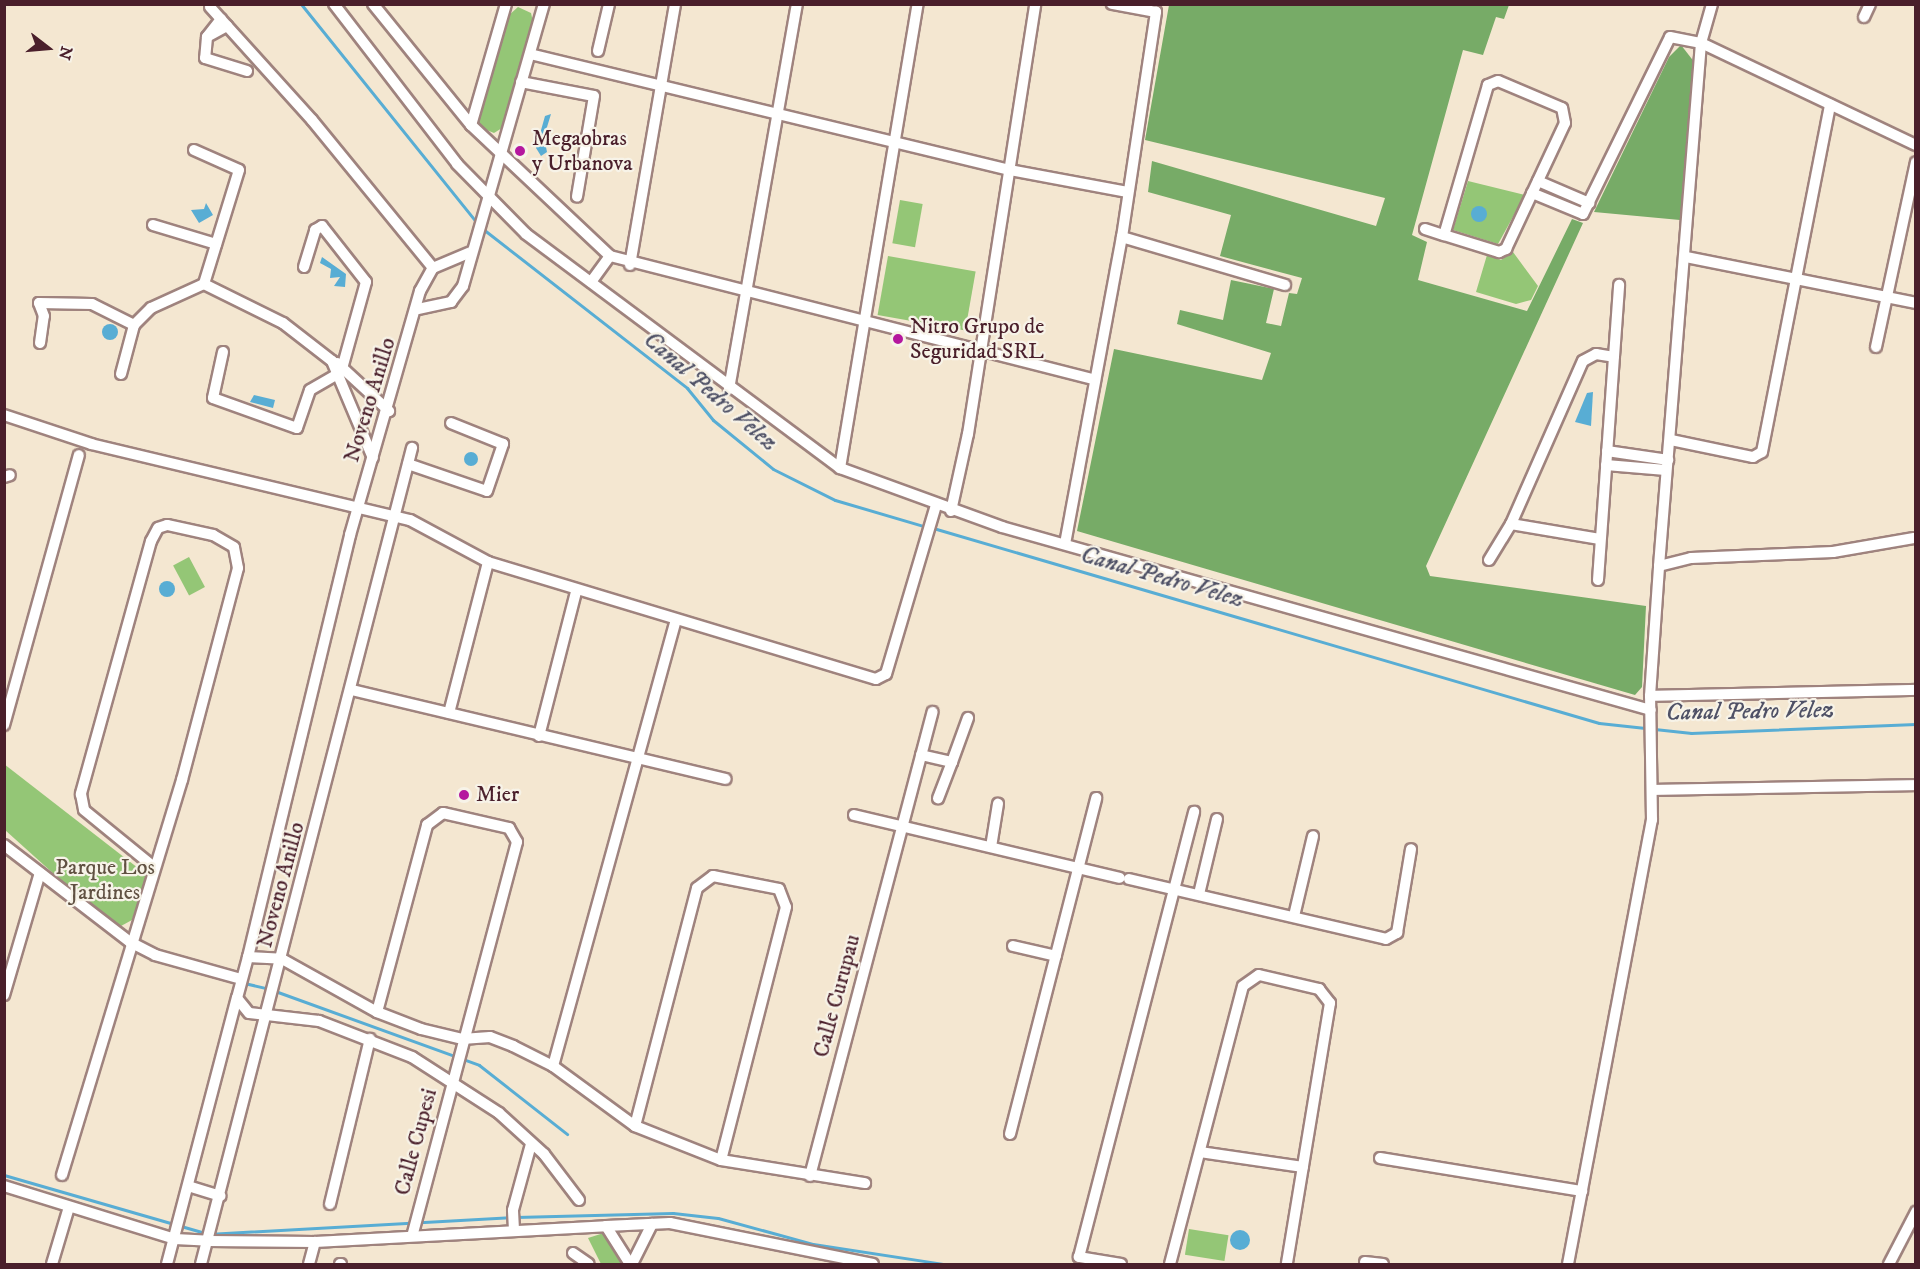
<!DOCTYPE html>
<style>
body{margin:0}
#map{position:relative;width:1920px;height:1269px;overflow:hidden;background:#f4e7d1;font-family:"IM FELL DW Pica",serif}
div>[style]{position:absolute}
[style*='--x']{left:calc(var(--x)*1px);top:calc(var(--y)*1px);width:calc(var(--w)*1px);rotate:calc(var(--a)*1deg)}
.green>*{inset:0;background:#94c676;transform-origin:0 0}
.forest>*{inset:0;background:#77ab67}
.water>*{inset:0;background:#58add4}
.round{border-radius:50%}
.stream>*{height:3px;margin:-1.5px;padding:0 1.5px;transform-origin:1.5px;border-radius:1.5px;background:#58add4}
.roads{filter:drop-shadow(2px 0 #9f837e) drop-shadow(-2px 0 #9f837e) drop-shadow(0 2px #9f837e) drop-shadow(0 -2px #9f837e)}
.minor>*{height:10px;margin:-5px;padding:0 5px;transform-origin:5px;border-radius:5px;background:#fff}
.dots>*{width:16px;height:16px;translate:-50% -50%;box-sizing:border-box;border:3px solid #f7f3e8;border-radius:50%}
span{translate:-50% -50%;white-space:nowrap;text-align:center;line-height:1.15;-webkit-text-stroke:4.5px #f7f3e8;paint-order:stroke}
.poi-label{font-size:22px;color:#4a1f2b}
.left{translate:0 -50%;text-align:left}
.street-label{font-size:22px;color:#4a1f2b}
.park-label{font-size:22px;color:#605142}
.water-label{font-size:24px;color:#4f5166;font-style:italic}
.frame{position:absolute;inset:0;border:6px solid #4a1f2b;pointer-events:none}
.north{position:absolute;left:18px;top:18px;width:60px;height:60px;-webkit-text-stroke:4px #f7f3e8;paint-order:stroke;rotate:106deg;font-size:16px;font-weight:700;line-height:24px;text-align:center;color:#4a1f2b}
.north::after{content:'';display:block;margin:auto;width:21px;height:27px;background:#4a1f2b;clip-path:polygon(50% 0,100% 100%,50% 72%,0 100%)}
</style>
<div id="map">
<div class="green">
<div style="clip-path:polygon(518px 7px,531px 13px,533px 22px,502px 128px,494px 133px,479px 127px,477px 119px,508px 16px)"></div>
<div style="clip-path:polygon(1468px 181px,1525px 195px,1498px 244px,1453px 230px)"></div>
<div style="left:900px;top:200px;width:23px;height:44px;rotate:10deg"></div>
<div style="clip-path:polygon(1513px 252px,1538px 286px,1531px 300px,1516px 304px,1476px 292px,1487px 255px,1501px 260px)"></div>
<div style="left:888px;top:256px;width:89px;height:60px;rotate:10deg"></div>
<div style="left:189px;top:557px;width:34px;height:18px;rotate:62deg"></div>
<div style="clip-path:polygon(4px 764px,147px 875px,132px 920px,121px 926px,85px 902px,5px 830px)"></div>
<div style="left:1189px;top:1229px;width:40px;height:26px;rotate:9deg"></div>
<div style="clip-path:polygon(610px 1231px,629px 1264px,601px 1264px,588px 1238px)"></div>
</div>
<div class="forest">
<div style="clip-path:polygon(1169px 5px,1509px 5px,1504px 19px,1496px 17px,1483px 55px,1463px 50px,1412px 235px,1427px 242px,1418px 280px,1527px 311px,1572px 219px,1583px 223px,1426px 566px,1430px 576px,1646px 606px,1642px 687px,1635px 695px,1077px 531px,1114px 349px,1262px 380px,1271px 353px,1177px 324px,1180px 310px,1223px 320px,1231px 280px,1274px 289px,1266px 323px,1281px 326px,1289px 293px,1297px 294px,1302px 278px,1220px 256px,1231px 215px,1148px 192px,1152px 161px,1376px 226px,1385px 198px,1145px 140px)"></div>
<div style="clip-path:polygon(1681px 45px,1695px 63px,1680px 220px,1594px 212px,1669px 57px)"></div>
</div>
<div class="water">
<div style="clip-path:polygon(551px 114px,544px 137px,547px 152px,541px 156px,536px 148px,545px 116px)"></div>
<div style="clip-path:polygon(206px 203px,213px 215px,199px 223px,191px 210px,204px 209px)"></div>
<div class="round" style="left:1471px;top:206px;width:16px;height:16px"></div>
<div style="clip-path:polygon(322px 257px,346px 274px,345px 287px,334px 286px,340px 277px,330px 278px,331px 269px,320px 263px)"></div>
<div class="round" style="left:102px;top:324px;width:16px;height:16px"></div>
<div style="clip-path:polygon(1593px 392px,1591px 426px,1575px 422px,1587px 393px)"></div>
<div style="clip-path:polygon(254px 395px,275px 400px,273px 408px,250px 402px)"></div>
<div class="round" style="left:464px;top:452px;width:14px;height:14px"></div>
<div class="round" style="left:159px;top:581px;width:16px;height:16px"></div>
<div class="round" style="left:1230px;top:1230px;width:20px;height:20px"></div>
</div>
<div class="stream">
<div style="--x:301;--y:4;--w:284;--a:51.2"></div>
<div style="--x:483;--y:229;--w:259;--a:37.9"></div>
<div style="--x:687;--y:388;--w:41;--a:50.9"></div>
<div style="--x:713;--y:420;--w:77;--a:39.2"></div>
<div style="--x:773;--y:469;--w:69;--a:26.6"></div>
<div style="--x:835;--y:500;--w:96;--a:16.4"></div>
<div style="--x:933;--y:528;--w:694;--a:16.32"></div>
<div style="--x:1599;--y:723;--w:93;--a:6.2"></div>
<div style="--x:1691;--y:733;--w:225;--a:-2.3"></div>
<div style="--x:244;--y:983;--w:26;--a:13"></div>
<div style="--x:275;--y:991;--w:217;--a:19.9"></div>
<div style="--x:479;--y:1065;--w:112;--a:38.1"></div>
<div style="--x:4;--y:1175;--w:212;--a:16.1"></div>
<div style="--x:208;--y:1234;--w:302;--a:-3.2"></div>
<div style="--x:516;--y:1217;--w:157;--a:-1.5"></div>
<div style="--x:673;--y:1213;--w:45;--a:6.3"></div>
<div style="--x:718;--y:1218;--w:98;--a:15.3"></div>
<div style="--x:813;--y:1244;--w:133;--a:8.7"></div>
</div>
<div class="roads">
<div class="minor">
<div style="--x:334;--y:4;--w:202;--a:52.4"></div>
<div style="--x:457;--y:164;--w:98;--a:45.4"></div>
<div style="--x:526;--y:234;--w:392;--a:36.7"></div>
<div style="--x:840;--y:468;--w:172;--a:20"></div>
<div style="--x:1002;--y:527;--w:674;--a:15.75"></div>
<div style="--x:373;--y:4;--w:156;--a:51"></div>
<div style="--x:506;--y:4;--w:126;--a:106.1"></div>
<div style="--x:471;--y:125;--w:191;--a:43.3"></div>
<div style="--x:210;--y:7;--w:152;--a:47.9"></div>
<div style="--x:312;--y:120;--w:191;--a:50.7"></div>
<div style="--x:1864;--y:17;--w:14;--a:-65"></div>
<div style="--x:221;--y:19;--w:23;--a:128"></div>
<div style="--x:207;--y:37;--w:23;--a:-29"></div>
<div style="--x:207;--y:37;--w:21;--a:95"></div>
<div style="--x:205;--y:58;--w:44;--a:17.2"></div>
<div style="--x:598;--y:51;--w:48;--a:-76.8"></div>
<div style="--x:530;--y:54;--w:494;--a:13.6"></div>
<div style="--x:1010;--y:170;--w:120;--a:10.6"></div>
<div style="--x:521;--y:82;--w:74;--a:10.9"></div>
<div style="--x:594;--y:96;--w:102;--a:99.6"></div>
<div style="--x:194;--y:150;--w:49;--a:24"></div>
<div style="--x:239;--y:170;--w:119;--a:107.1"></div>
<div style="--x:1538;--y:181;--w:56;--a:23.3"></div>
<div style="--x:1532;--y:193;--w:55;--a:22.4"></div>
<div style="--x:1583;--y:214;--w:197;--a:-63.8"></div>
<div style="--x:1670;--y:37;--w:32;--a:11"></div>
<div style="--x:1701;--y:43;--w:238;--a:25.4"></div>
<div style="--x:153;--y:225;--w:66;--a:16.8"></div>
<div style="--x:1425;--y:229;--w:20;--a:18"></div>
<div style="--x:1444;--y:235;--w:58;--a:17.2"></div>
<div style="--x:1499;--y:252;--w:8;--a:-23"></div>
<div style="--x:1506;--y:249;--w:139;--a:-64.9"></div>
<div style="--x:1565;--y:123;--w:15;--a:-101"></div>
<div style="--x:1562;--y:108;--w:69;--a:-157.1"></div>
<div style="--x:1498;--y:81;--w:11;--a:158"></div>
<div style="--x:1488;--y:85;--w:156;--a:106.3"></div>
<div style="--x:1122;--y:237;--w:170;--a:16.4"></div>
<div style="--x:1686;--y:257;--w:235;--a:11.3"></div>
<div style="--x:630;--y:265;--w:265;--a:-80.2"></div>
<div style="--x:304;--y:267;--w:39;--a:-73"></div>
<div style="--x:315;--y:230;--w:8;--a:-30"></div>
<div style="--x:322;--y:226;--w:71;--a:51.8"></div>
<div style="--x:366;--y:282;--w:86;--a:105.5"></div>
<div style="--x:591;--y:282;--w:32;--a:-54"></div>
<div style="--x:610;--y:256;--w:499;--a:14.3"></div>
<div style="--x:204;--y:284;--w:88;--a:26.3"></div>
<div style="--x:283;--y:323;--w:62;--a:37.8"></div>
<div style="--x:332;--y:361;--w:105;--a:67.1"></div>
<div style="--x:418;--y:309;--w:34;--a:-12"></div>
<div style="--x:451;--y:302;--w:20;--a:-53"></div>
<div style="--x:463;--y:286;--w:293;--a:-74"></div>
<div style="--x:40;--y:343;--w:27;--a:-82"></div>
<div style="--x:44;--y:316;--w:14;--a:-111"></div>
<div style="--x:39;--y:303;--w:53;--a:1.1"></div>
<div style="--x:92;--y:304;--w:47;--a:26.6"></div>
<div style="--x:1876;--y:347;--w:189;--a:-77.8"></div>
<div style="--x:223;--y:352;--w:47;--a:102.3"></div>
<div style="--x:213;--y:398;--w:89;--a:19.7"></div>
<div style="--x:297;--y:428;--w:40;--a:-71.1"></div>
<div style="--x:310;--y:390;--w:34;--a:-30"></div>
<div style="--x:337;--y:363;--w:71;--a:42.7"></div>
<div style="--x:121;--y:374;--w:51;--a:-75.1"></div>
<div style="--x:134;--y:325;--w:24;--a:-45"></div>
<div style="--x:151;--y:308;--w:58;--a:-24.4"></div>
<div style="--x:729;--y:389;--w:391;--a:-80"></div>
<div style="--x:4;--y:415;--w:92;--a:18.4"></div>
<div style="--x:91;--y:444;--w:328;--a:13.4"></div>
<div style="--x:410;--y:520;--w:89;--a:28.3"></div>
<div style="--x:488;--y:562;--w:405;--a:16.8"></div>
<div style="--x:876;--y:679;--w:11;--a:-27"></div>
<div style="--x:886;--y:674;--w:176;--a:-73.5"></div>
<div style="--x:1671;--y:440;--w:84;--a:11.7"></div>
<div style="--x:1753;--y:457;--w:10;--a:-29"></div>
<div style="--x:1762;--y:452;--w:354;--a:-78.9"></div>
<div style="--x:1607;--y:451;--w:62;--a:8.4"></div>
<div style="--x:408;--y:464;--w:83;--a:18.9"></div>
<div style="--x:487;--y:491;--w:50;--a:-71.2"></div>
<div style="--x:503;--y:444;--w:56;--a:-158"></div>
<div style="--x:1606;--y:465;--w:60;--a:4.8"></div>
<div style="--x:840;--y:468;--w:471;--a:-80.5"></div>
<div style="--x:4;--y:477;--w:6;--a:-18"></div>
<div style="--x:951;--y:511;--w:79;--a:-77.6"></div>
<div style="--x:968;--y:434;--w:435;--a:-81.1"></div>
<div style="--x:1511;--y:524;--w:90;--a:9.6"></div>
<div style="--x:1065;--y:544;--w:312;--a:-79.5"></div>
<div style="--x:1122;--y:237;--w:228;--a:-81.4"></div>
<div style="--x:1156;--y:12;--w:45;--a:-169.7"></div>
<div style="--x:1489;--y:560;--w:42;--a:-58.6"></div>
<div style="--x:1511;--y:524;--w:178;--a:-66.2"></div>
<div style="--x:1583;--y:361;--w:15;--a:-28"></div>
<div style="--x:1596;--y:354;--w:18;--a:9"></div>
<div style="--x:1659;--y:566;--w:33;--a:-14"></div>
<div style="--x:1691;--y:558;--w:142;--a:-2.4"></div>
<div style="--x:1833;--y:552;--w:82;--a:-9.8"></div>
<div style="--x:1598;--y:580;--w:296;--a:-85.9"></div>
<div style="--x:352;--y:690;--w:384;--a:13.4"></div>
<div style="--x:1650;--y:696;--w:266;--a:-1.3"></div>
<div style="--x:449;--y:713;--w:156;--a:-75.5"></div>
<div style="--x:4;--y:725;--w:280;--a:-74.5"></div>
<div style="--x:539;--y:736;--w:149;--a:-75.6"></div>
<div style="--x:921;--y:755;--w:32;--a:13"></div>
<div style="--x:952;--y:762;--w:39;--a:111"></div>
<div style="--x:952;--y:762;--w:47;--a:-70"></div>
<div style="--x:1655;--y:790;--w:261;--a:-1.1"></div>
<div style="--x:854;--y:815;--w:273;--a:13.3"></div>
<div style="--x:4;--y:845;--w:159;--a:37.6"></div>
<div style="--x:130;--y:942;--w:28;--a:27"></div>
<div style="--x:155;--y:955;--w:89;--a:15.6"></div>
<div style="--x:991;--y:847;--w:44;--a:-80.8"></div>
<div style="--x:1129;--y:879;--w:264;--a:13.1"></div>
<div style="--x:1386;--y:939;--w:13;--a:-29"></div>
<div style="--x:1397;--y:933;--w:85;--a:-80.5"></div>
<div style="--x:1199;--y:894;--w:77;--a:-76.5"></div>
<div style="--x:1294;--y:916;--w:82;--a:-76.6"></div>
<div style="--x:1013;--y:946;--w:44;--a:13.1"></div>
<div style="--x:248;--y:957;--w:434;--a:-76.4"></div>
<div style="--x:350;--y:535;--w:254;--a:-74"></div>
<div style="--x:420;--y:291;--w:26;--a:-61"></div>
<div style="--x:433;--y:268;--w:39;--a:-23"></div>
<div style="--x:4;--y:995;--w:127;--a:-73.6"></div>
<div style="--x:377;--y:1012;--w:194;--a:-75"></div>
<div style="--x:427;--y:825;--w:20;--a:-37"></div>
<div style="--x:443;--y:813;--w:68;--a:12.8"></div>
<div style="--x:509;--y:828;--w:16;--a:60"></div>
<div style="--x:517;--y:842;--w:406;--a:104.9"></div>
<div style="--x:553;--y:1066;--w:463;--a:-74.6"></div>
<div style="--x:635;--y:1126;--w:246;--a:-75.4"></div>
<div style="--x:697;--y:888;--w:20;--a:-37"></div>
<div style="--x:713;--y:876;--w:67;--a:11.1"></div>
<div style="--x:779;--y:889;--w:19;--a:69"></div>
<div style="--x:786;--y:907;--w:261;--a:104.4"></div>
<div style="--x:1010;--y:1134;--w:347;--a:-75.6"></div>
<div style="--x:1200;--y:1152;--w:104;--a:8.3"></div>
<div style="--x:1380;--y:1158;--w:205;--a:9.3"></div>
<div style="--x:62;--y:1175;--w:413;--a:-73.1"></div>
<div style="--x:182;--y:780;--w:219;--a:-75.2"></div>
<div style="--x:238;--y:568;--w:21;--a:-101"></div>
<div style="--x:234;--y:547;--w:24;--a:-150"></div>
<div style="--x:213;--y:535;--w:47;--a:-167.7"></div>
<div style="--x:167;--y:525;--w:9;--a:162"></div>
<div style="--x:158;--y:528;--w:15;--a:118"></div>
<div style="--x:151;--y:541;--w:263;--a:105.5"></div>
<div style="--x:81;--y:794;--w:16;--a:79"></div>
<div style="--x:84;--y:810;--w:90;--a:39.2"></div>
<div style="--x:810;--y:1176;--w:480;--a:-75.2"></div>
<div style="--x:4;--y:1186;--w:179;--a:17.2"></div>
<div style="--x:175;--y:1239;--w:34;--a:3"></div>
<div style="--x:209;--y:1241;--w:106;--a:0.5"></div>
<div style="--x:315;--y:1242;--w:291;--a:-3.1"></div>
<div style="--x:606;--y:1226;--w:45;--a:57.7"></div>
<div style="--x:188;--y:1186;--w:34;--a:17"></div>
<div style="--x:579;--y:1200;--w:58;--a:-127.3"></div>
<div style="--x:544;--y:1154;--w:61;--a:-137.7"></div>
<div style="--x:499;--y:1113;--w:103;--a:-147.2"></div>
<div style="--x:412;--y:1057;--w:100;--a:-158.8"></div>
<div style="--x:319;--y:1021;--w:70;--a:-173.5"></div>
<div style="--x:249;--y:1013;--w:19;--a:-129"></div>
<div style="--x:237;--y:998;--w:42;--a:-75"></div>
<div style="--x:248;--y:957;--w:34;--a:3"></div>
<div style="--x:282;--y:959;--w:109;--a:29.2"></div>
<div style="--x:377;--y:1012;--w:47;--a:21.1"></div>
<div style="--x:421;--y:1029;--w:42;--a:13.7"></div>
<div style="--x:462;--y:1039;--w:28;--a:-4"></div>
<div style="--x:490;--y:1037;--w:25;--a:21"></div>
<div style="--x:513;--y:1046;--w:45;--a:26.6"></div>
<div style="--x:553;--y:1066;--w:102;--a:36.2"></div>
<div style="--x:635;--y:1126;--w:92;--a:21.6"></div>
<div style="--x:721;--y:1160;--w:146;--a:9.1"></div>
<div style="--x:330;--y:1204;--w:170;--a:-76.4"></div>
<div style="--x:606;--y:1226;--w:64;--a:-2.7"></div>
<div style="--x:670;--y:1223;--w:207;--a:11.4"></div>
<div style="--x:514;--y:1230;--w:20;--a:-93"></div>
<div style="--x:513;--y:1210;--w:68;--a:-74.7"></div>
<div style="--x:573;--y:1253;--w:19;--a:35"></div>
<div style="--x:1365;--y:1262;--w:18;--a:6"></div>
<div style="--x:52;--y:1264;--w:59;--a:-73.4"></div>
<div style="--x:167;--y:1264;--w:275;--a:-75.3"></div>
<div style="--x:201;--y:1264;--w:843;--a:-75.5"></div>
<div style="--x:309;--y:1264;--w:23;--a:-75"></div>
<div style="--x:340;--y:1264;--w:1;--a:0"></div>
<div style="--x:632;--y:1264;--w:45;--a:-63.4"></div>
<div style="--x:1121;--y:1264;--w:43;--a:-170.5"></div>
<div style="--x:1079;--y:1257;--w:460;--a:-75.5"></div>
<div style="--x:1170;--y:1264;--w:287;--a:-75.3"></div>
<div style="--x:1243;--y:986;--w:19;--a:-35"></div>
<div style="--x:1259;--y:975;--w:62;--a:13.1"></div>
<div style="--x:1319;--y:989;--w:18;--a:52"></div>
<div style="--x:1330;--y:1003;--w:265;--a:99.4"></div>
<div style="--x:1568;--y:1264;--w:452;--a:-79.3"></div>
<div style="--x:1652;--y:820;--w:124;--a:-90.9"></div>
<div style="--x:1650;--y:696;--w:130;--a:-86"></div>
<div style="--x:1659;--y:566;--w:525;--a:-85.41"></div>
<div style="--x:1701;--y:43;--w:41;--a:-74.2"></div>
<div style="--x:1889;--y:1264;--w:59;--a:-62.6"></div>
</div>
</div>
<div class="dots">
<div style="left:520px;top:151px;background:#b5179e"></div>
<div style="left:898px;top:339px;background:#b5179e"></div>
<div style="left:464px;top:795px;background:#b5179e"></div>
</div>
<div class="poi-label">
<span class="left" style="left:532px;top:151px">Megaobras<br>y Urbanova</span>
<span class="left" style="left:910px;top:339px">Nitro Grupo de<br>Seguridad SRL</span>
<span class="left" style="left:476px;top:795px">Mier</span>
</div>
<div class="street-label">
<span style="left:370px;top:400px;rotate:-73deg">Noveno Anillo</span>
<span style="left:281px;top:885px;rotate:-75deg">Noveno Anillo</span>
<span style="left:837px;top:996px;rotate:-75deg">Calle Curupau</span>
<span style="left:416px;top:1142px;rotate:-75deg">Calle Cupesi</span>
</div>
<div class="park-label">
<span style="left:105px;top:880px">Parque Los<br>Jardines</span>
</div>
<div class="water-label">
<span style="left:710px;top:392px;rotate:41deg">Canal Pedro Velez</span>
<span style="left:1162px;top:578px;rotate:16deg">Canal Pedro Velez</span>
<span style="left:1750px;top:712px;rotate:-1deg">Canal Pedro Velez</span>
</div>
<div class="frame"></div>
<div class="north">N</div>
</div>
